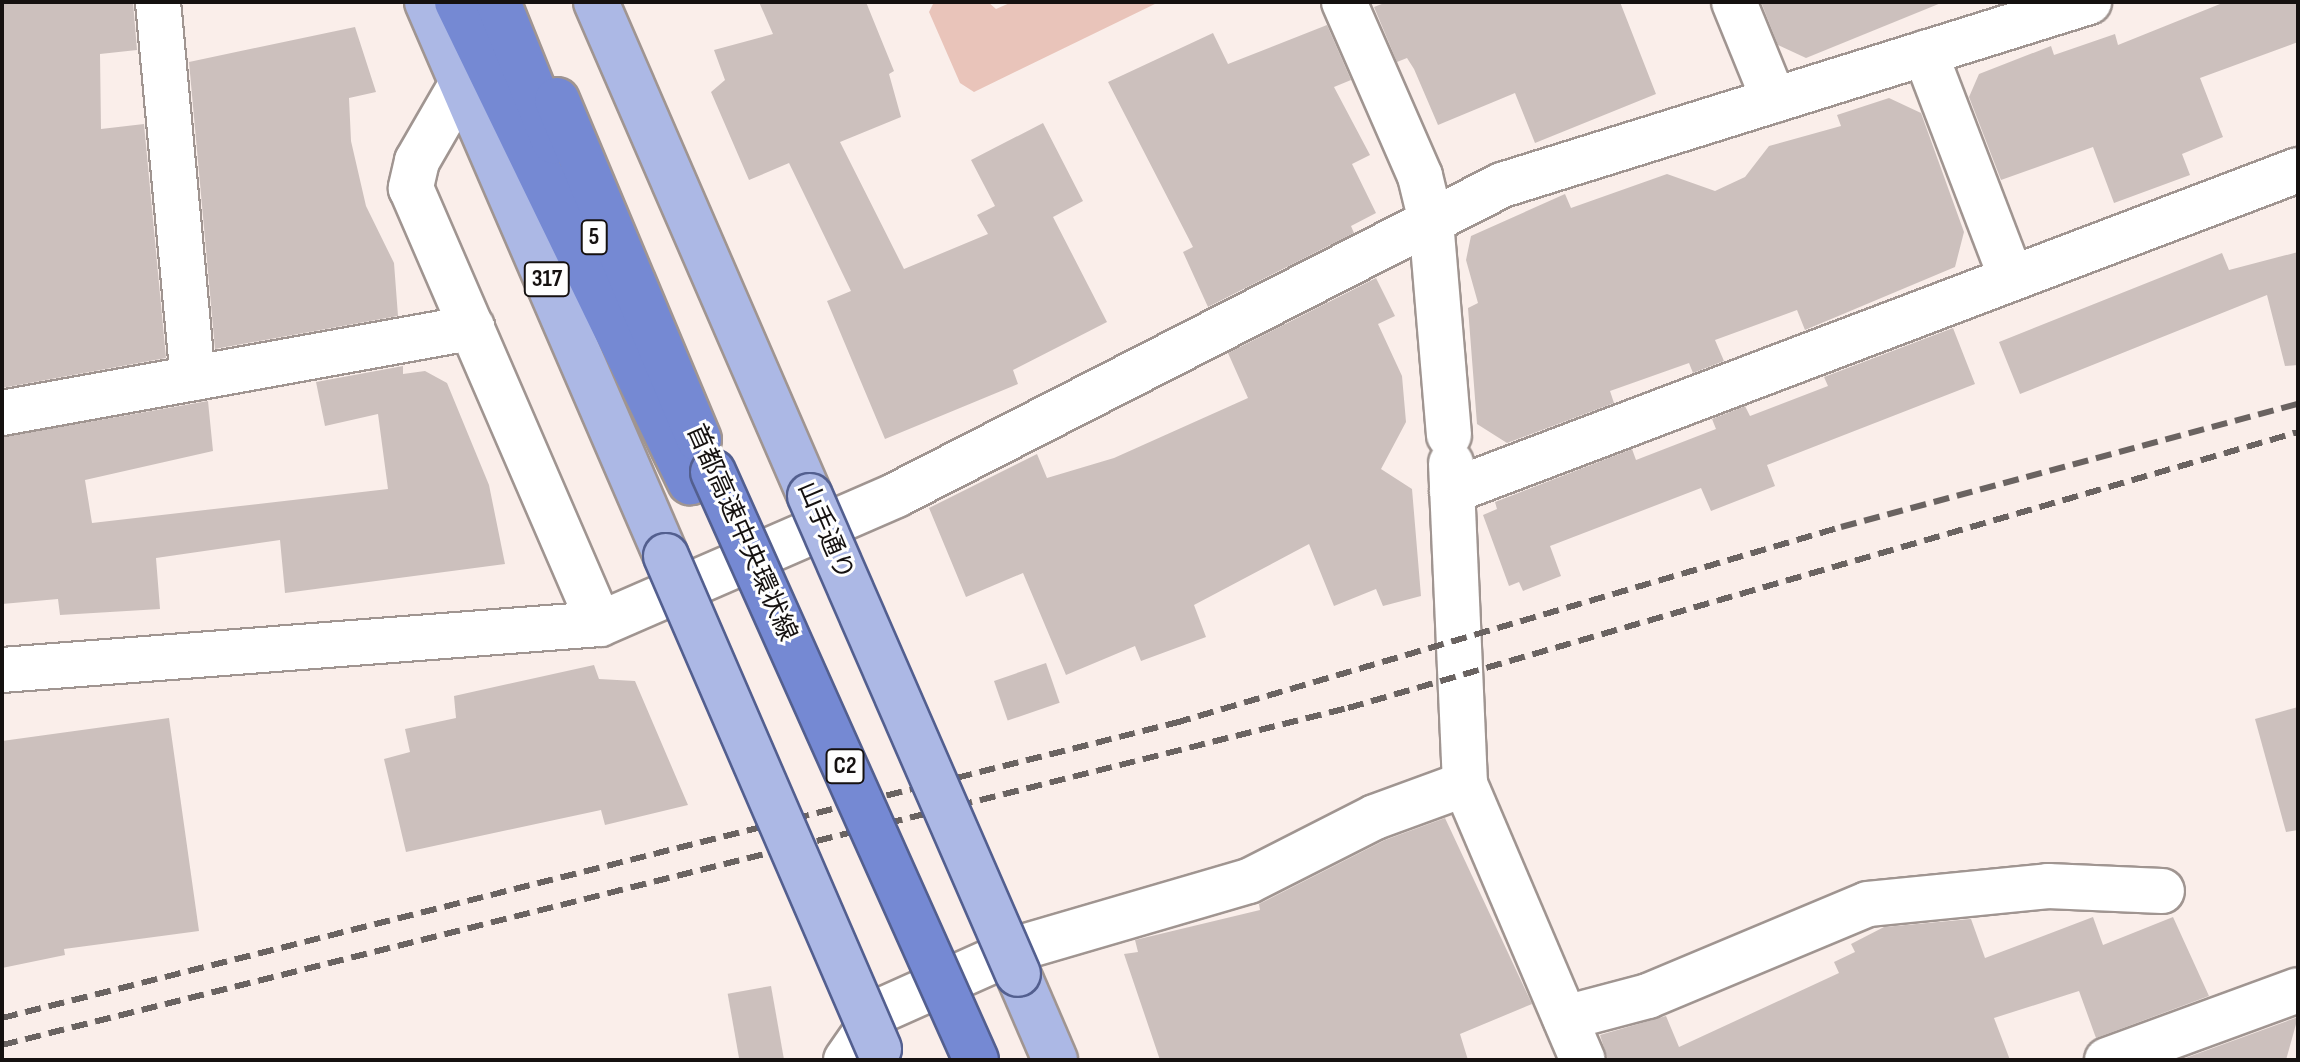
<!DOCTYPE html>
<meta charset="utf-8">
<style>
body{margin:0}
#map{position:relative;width:2300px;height:1062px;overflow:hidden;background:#faeeea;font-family:"Sofia Sans Condensed","Noto Sans JP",sans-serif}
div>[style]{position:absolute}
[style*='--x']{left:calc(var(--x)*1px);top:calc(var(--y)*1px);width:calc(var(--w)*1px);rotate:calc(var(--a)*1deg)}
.green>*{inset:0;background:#e9c4ba}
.building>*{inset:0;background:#ccc0bd;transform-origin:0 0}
.roads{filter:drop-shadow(2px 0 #a09591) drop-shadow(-2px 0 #a09591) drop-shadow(0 2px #a09591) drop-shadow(0 -2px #a09591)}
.street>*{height:44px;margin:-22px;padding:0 22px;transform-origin:22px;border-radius:22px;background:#fff}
.secondary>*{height:44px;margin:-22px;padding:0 22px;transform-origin:22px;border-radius:22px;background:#fff}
.primary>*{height:44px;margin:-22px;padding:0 22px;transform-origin:22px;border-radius:22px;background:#acb8e5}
.highway>*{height:44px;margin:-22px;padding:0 22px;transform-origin:22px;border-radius:22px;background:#7589d3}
.rail>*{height:6px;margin-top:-3px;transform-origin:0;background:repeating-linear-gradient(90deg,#6a6361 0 16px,transparent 0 24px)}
.bridges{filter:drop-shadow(2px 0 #535f8f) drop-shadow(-2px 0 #535f8f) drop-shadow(0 2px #535f8f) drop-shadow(0 -2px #535f8f)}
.primary-bridge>*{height:44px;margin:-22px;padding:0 22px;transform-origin:22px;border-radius:22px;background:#acb8e5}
.highway-bridge>*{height:44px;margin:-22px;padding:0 22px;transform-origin:22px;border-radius:22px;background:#7589d3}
span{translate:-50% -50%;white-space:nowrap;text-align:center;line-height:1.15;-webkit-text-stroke:6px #fefefe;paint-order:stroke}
.shield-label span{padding:2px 6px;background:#fefefe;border:2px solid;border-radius:6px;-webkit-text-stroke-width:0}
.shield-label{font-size:24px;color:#151110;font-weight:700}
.street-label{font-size:26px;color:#151110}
.frame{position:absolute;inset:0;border:4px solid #151110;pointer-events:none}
</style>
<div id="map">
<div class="green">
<div style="clip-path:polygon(934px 2px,988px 2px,996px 9px,1012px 2px,1159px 2px,974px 92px,960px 83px,929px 12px)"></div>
</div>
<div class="building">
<div style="clip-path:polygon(2px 2px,133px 2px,137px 50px,100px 54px,101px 129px,144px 124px,166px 358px,2px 388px)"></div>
<div style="clip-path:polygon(759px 2px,866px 2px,894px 71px,889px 74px,901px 117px,840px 142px,904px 269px,988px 234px,977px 215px,995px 206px,971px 160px,1043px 123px,1083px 201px,1053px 217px,1107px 322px,1013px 370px,1018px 384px,885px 439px,827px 301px,851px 291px,789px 163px,749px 180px,711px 92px,725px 80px,714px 50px,773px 34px)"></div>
<div style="clip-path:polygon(1387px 2px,1620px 2px,1656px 94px,1535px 143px,1515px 93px,1438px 125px,1414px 69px,1407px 58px,1397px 62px,1374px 7px)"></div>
<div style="clip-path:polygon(1761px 2px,1941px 2px,1941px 3px,1806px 58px,1778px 45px)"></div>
<div style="clip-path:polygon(2225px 2px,2298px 2px,2298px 42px,2200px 78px,2223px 137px,2182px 154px,2190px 175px,2114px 203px,2093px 147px,2001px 180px,1969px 97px,1979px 74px,2051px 46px,2054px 55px,2115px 34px,2118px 45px)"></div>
<div style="clip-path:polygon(1327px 25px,1351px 80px,1334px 87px,1370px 155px,1352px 164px,1376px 213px,1351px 226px,1354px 233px,1208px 307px,1183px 252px,1193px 247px,1108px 82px,1213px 33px,1228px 64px)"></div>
<div style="clip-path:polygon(355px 27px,376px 92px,349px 98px,351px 141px,366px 206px,394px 263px,398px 316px,215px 349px,189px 62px)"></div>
<div style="clip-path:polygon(1889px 98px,1921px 113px,1964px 232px,1955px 267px,1805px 330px,1797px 310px,1715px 340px,1724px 361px,1693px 373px,1689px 363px,1610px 391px,1614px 403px,1507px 443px,1477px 424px,1468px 308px,1478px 303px,1466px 260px,1471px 236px,1565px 194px,1571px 208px,1667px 174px,1715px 191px,1745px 177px,1769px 146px,1841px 126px,1837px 115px)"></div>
<div style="clip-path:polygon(2298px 252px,2298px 365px,2285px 366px,2267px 295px,2020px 394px,1999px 342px,2222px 253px,2229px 270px)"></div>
<div style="clip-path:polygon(1376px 278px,1395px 316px,1378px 324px,1402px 376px,1406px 422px,1381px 469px,1412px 489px,1421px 596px,1383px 606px,1376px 589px,1334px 606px,1309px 544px,1194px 605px,1206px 637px,1141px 661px,1135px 646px,1066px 675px,1023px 573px,966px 597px,929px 508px,1037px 454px,1047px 478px,1114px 458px,1248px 398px,1228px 353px)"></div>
<div style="clip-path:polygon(1953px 328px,1975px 384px,1767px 465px,1775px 486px,1711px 511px,1701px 488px,1550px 546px,1561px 576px,1523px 591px,1519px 582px,1509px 586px,1483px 515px,1497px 509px,1495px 502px,1632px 449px,1636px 460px,1716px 429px,1712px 419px,1745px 406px,1750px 416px,1828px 386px,1824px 377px)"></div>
<div style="clip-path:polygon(403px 366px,403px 374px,425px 371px,447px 383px,489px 485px,505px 564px,285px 593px,280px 540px,156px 558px,160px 609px,60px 615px,58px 599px,2px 604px,2px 437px,208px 401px,213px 451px,85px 480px,92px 523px,388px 489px,378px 414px,325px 426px,316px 382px)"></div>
<div style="left:1046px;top:663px;width:42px;height:55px;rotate:71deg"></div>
<div style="clip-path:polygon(594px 665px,599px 679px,635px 681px,688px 805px,605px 825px,601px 810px,406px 852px,384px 759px,410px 752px,405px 729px,456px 718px,454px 696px)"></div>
<div style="clip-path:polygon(2298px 707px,2298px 830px,2286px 832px,2255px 719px)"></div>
<div style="clip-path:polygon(169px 718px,199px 931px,64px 949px,65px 955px,2px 968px,2px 741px)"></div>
<div style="clip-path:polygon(1445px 818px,1532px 1004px,1460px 1034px,1468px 1060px,1160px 1060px,1124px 954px,1138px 952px,1135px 940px,1260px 910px,1259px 904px,1385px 840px)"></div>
<div style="clip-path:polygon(2093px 917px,2103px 945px,2173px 917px,2209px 996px,2096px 1038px,2079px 991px,1994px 1018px,2010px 1060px,1608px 1060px,1600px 1035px,1666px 1016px,1679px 1047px,1839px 973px,1834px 962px,1855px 952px,1851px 944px,1884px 927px,1971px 919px,1985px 958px)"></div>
<div style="left:771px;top:986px;width:75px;height:44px;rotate:80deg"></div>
<div style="clip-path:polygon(2298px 1017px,2286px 1060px,2180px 1060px)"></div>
</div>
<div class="roads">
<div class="street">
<div style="--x:158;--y:2;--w:378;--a:84.7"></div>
<div style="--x:1734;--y:2;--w:106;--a:67.8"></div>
<div style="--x:1925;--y:53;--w:240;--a:69"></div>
<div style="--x:462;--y:83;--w:90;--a:120"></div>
<div style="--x:417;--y:161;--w:28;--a:103"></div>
<div style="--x:411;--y:188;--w:475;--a:66.6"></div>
<div style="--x:600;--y:624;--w:323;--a:-23.5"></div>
<div style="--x:896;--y:495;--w:681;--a:-27.09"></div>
<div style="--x:1502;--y:185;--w:615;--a:-17.32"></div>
<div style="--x:2;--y:413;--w:478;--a:-10.3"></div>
<div style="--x:1451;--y:463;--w:321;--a:87.5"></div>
<div style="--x:1465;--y:784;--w:300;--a:66.9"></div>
<div style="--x:1452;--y:491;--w:905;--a:-20.78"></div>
<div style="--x:1565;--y:1018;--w:86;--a:-14.8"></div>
<div style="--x:1648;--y:996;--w:238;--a:-22.7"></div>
<div style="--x:1868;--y:904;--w:181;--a:-5.7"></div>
<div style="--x:2048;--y:886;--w:114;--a:2.5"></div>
<div style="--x:846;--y:1060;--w:60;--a:-55.2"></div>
<div style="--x:880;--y:1011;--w:157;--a:-24.1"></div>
<div style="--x:1023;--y:947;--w:235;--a:-16.3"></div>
<div style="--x:1249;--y:881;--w:141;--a:-26.9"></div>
<div style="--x:1375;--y:817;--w:96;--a:-20.1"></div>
<div style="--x:2107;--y:1060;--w:203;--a:-20.1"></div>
</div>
<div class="secondary">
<div style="--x:1344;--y:2;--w:190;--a:66.4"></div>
<div style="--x:1420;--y:176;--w:46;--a:76.3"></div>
<div style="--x:1431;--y:221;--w:215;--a:85.2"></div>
<div style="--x:2;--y:670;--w:600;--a:-4.4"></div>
</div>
<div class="primary">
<div style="--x:427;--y:2;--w:603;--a:66.66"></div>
<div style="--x:596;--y:2;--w:538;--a:66.58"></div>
<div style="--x:1018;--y:974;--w:94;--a:66.7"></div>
</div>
<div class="highway">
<div style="--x:457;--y:2;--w:534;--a:64.11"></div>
<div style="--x:498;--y:2;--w:150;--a:68.1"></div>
<div style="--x:557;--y:100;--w:368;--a:67.3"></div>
</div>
</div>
<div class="rail">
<div style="--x:2;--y:1018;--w:1210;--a:-14.12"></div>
<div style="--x:1175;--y:723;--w:694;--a:-16.4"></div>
<div style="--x:1841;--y:527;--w:473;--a:-15.1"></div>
<div style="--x:2;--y:1045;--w:1388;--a:-14.06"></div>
<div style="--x:1348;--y:708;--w:989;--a:-16.2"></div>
</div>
<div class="bridges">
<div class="primary-bridge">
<div style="--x:810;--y:496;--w:521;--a:66.48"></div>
<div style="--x:666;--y:556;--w:537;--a:66.63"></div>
</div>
<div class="highway-bridge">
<div style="--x:713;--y:472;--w:644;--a:65.9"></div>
</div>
</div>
<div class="shield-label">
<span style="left:594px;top:237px">5</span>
<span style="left:547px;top:279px">317</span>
<span style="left:845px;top:766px">C2</span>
</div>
<div class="street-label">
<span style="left:825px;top:531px;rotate:67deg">山手通り</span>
<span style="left:741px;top:533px;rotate:66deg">首都高速中央環状線</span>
</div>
<div class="frame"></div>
</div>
